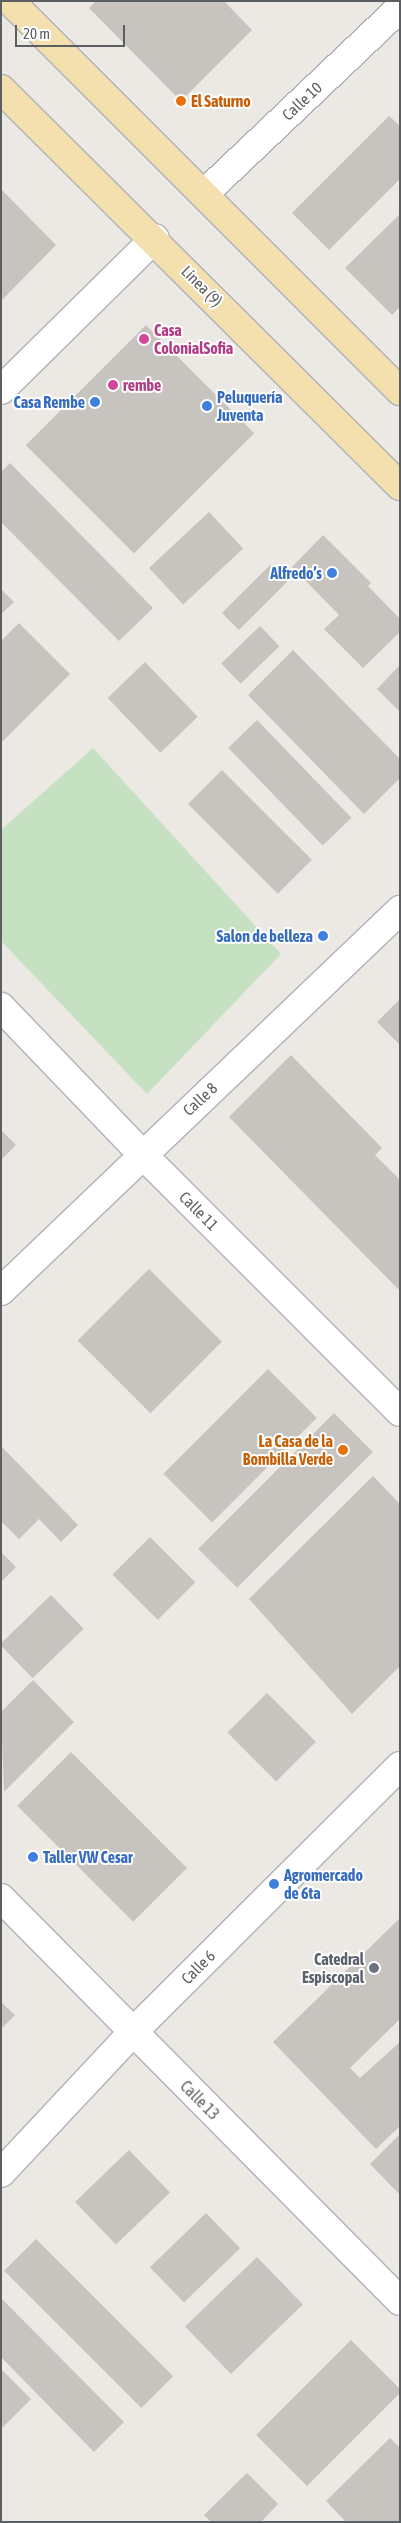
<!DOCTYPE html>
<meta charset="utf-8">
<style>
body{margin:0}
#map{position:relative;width:401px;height:2523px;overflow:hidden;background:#ece8e3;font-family:"Asap Condensed",sans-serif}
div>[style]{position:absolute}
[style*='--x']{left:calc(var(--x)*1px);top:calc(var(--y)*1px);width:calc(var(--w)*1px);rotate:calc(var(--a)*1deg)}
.green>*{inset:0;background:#c6e0c2}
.building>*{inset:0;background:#c7c3bf;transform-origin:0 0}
.roads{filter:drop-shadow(1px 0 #b0b3b6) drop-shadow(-1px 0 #b0b3b6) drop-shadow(0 1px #b0b3b6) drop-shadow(0 -1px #b0b3b6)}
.minor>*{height:28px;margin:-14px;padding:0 14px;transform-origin:14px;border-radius:14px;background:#fff}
.primary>*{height:28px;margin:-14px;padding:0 14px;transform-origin:14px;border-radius:14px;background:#f4e0af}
.dots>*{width:14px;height:14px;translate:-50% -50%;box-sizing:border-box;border:2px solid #fff;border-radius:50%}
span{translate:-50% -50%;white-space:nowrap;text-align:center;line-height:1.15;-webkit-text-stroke:4px #fff;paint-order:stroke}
.food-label{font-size:16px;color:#c56008;font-weight:700}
.left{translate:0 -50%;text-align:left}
.right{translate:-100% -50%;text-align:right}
.street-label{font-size:16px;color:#5b5f61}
.hotel-label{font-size:16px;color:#b23c85;font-weight:700}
.shop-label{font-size:16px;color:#366cbe;font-weight:700}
.worship-label{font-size:16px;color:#5b616d;font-weight:700}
.frame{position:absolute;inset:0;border:2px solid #5b5f61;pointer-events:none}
.scale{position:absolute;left:15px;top:25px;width:110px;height:22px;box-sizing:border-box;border:2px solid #5b5f61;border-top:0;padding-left:6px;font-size:15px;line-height:18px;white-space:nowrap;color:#5b5f61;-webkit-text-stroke:4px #fff;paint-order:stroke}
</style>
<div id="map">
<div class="green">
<div style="clip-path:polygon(93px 748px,281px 954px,147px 1094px,1px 941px,1px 830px)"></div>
</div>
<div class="building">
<div style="clip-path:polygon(96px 1px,224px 1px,252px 30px,181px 101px,89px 8px)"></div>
<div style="clip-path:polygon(389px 116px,400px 126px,400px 179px,329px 250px,292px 213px)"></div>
<div style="clip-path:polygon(1px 189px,56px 245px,1px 301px)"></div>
<div style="clip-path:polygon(400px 214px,400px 307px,392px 315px,345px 268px)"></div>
<div style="left:146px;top:325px;width:153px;height:170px;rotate:45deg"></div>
<div style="clip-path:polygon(10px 463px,153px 608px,119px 641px,1px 522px,1px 472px)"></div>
<div style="left:209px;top:512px;width:50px;height:82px;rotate:47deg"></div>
<div style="clip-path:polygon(323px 535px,371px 583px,368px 586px,400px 619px,400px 632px,363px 668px,324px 629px,339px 615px,292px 567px)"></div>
<div style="left:270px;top:565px;width:24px;height:68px;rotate:45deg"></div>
<div style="clip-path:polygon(1px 589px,14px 602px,1px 614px)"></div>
<div style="clip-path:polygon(19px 623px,70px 674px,1px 743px,1px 641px)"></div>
<div style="left:260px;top:626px;width:28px;height:54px;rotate:46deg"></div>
<div style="clip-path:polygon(293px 650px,400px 759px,400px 778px,364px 814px,248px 695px)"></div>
<div style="left:145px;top:662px;width:76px;height:52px;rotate:46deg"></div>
<div style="clip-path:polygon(400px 665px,400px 712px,377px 689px)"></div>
<div style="left:257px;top:720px;width:136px;height:40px;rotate:46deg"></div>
<div style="left:222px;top:770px;width:127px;height:48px;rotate:45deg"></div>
<div style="clip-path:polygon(400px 999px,400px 1045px,377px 1022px)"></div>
<div style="clip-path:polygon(291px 1055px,382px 1148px,375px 1155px,400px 1180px,400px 1291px,229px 1117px)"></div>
<div style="clip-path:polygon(1px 1130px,16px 1145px,1px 1160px)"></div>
<div style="left:149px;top:1269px;width:103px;height:101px;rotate:45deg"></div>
<div style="left:268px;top:1369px;width:69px;height:148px;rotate:45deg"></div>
<div style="left:334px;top:1413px;width:55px;height:192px;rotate:45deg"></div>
<div style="clip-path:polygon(1px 1446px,78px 1525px,61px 1542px,39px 1519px,19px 1539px,1px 1521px)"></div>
<div style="clip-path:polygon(373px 1476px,400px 1504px,400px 1666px,352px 1714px,249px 1599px)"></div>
<div style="left:150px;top:1537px;width:64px;height:53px;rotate:45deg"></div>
<div style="clip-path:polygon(1px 1552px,16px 1567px,1px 1582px)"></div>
<div style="left:51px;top:1595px;width:47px;height:71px;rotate:46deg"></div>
<div style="clip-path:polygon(33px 1680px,74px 1722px,4px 1792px,1px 1712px)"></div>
<div style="left:267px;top:1693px;width:69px;height:56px;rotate:45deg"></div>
<div style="left:71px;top:1752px;width:164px;height:76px;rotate:45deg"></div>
<div style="clip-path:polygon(400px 1918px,400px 2019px,350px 2068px,360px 2078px,400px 2042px,400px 2126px,376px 2149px,273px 2042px)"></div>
<div style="clip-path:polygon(1px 2002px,15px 2015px,1px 2029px)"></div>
<div style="clip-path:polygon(400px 2134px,400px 2195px,370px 2164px)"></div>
<div style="left:129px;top:2150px;width:59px;height:75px;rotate:46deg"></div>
<div style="left:206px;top:2213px;width:49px;height:78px;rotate:46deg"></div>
<div style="left:36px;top:2239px;width:194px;height:45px;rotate:45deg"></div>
<div style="left:257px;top:2257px;width:66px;height:100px;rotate:46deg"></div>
<div style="clip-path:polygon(1px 2298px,124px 2422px,94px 2452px,1px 2357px)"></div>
<div style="clip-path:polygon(351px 2340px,400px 2389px,400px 2393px,307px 2486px,256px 2435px)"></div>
<div style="clip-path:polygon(1px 2369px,31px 2399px,1px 2429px)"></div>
<div style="clip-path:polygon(390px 2438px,400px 2448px,400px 2522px,346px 2522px,326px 2501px)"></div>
<div style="clip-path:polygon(247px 2473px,278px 2504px,261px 2522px,211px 2522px,204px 2515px)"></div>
</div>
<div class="roads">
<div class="minor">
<div style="--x:205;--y:193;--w:269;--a:-43.5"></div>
<div style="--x:1;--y:390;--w:216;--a:-44.6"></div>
<div style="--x:1;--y:1007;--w:204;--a:46.2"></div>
<div style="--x:142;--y:1154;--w:365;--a:45"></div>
<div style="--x:1;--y:1291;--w:552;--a:-43.68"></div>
<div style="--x:1;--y:1898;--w:567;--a:45.29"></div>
<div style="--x:1;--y:2173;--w:193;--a:-46.9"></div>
<div style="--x:133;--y:2032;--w:377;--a:-44.9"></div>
</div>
<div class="primary">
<div style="--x:10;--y:1;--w:552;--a:45"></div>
<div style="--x:1;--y:89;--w:563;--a:44.86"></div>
</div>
</div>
<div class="dots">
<div style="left:181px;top:101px;background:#e8710a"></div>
<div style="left:144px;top:339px;background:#d1479c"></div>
<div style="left:113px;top:385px;background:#d1479c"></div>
<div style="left:95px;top:402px;background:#3f7fe0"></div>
<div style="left:207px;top:406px;background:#3f7fe0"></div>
<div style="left:332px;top:573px;background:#3f7fe0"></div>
<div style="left:323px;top:936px;background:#3f7fe0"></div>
<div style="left:343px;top:1450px;background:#e8710a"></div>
<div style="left:33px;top:1857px;background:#3f7fe0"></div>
<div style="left:274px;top:1884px;background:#3f7fe0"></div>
<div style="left:374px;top:1968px;background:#6b7280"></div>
</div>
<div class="food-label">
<span class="left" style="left:191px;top:101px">El Saturno</span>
<span class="right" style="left:333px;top:1450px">La Casa de la<br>Bombilla Verde</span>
</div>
<div class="street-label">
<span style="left:302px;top:101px;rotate:-43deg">Calle 10</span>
<span style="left:202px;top:286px;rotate:45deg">Línea (9)</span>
<span style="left:200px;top:1099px;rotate:-43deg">Calle 8</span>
<span style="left:199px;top:1211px;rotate:45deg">Calle 11</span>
<span style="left:198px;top:1967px;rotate:-45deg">Calle 6</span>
<span style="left:200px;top:2100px;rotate:45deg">Calle 13</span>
</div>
<div class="hotel-label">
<span class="left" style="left:154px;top:339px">Casa<br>ColonialSofia</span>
<span class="left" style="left:123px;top:385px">rembe</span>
</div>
<div class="shop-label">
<span class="left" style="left:217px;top:406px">Peluquería<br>Juventa</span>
<span class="right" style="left:85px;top:402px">Casa Rembe</span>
<span class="right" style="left:322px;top:573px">Alfredo’s</span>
<span class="right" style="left:313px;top:936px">Salon de belleza</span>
<span class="left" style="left:43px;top:1857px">Taller VW Cesar</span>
<span class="left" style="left:284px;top:1884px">Agromercado<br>de 6ta</span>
</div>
<div class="worship-label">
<span class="right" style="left:364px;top:1968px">Catedral<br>Espiscopal</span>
</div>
<div class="frame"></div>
<div class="scale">20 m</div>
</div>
